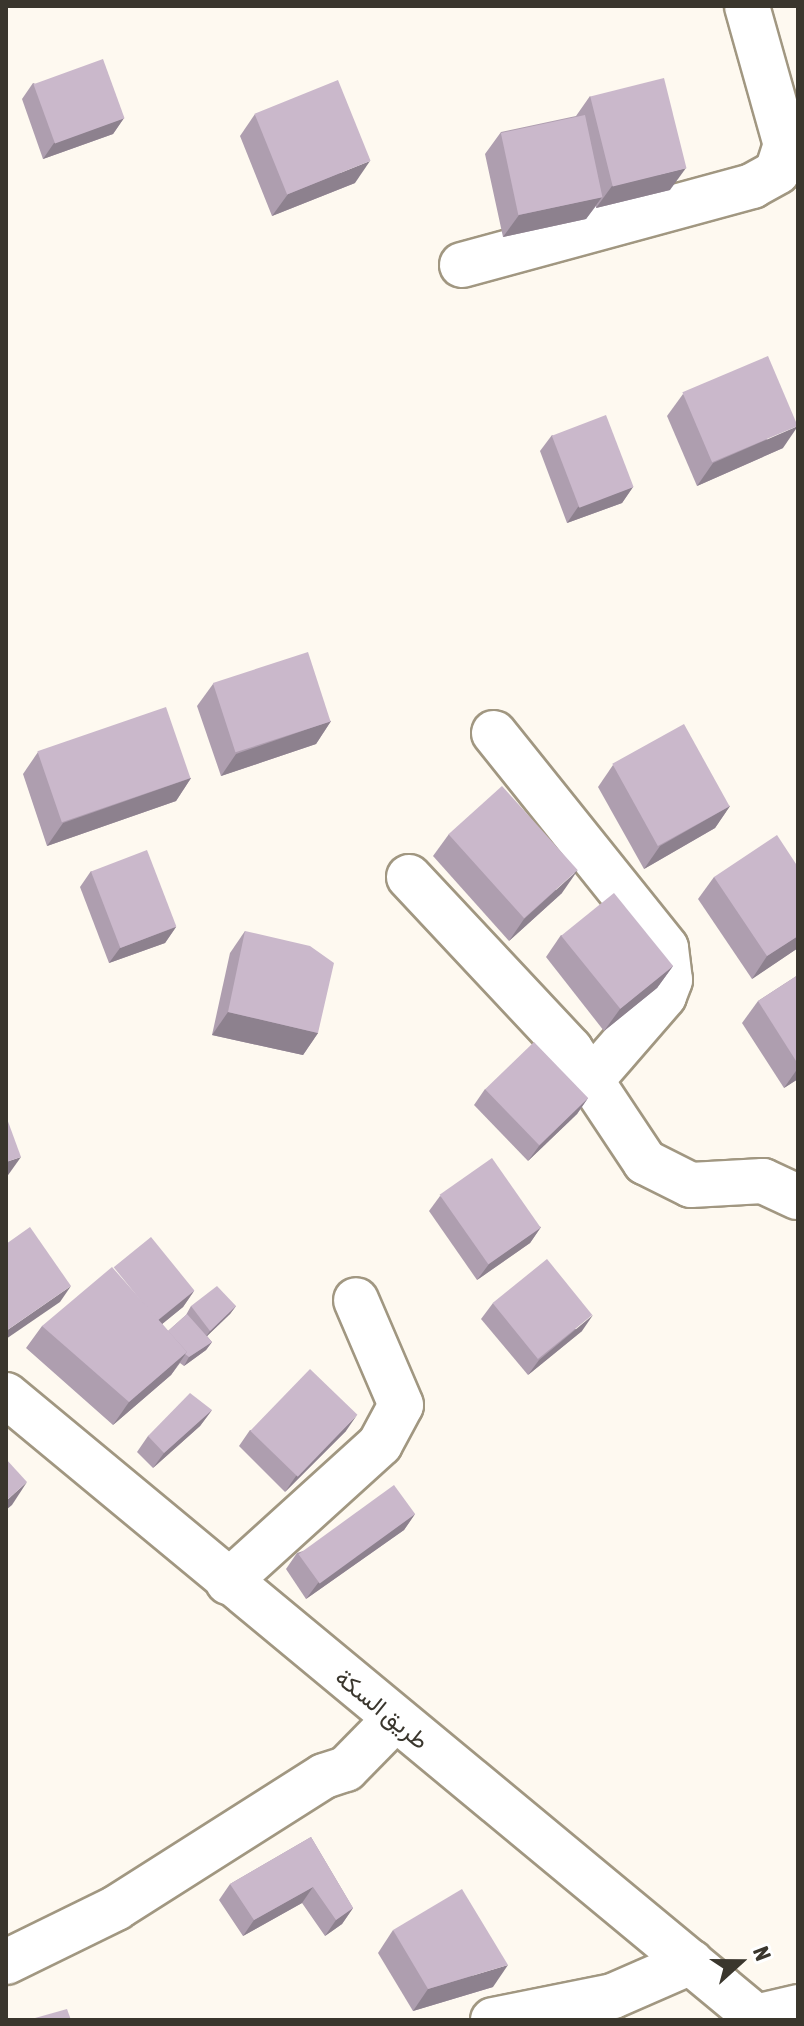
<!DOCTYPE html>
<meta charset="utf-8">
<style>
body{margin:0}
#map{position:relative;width:804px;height:2026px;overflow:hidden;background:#fef9f0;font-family:"Asap Condensed",Vazirmatn,sans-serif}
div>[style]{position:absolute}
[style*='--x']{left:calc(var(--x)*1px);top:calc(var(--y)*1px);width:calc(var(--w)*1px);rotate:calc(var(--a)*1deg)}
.roads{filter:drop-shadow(2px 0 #a19781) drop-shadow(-2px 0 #a19781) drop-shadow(0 2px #a19781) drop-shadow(0 -2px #a19781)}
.minor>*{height:44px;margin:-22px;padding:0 22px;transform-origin:22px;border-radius:22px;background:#fff}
.major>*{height:44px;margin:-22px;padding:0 22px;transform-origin:22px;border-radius:22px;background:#fff}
.wall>*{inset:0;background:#ae9eaf}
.shaded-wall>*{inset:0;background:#8d818e}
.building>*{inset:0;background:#cab8cb;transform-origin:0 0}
span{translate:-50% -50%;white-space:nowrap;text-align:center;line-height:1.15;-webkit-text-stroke:7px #fff;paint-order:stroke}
.street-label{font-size:24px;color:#3a362d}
.frame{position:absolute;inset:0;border:8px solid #3a362d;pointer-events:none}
.north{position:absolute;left:700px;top:1922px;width:80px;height:80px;-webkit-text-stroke:6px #fff;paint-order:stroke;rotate:69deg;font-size:22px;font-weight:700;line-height:32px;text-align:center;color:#3a362d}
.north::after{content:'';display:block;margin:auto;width:28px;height:36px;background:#3a362d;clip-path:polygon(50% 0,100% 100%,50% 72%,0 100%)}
</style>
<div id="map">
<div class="roads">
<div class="minor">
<div style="--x:462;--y:265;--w:301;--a:-15.2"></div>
<div style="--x:752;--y:186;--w:29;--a:-29"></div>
<div style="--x:777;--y:172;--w:28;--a:-72"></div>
<div style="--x:786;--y:145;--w:144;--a:-105.7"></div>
<div style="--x:494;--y:733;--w:275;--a:51.3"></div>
<div style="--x:666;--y:948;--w:32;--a:83"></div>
<div style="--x:670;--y:980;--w:17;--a:111"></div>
<div style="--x:664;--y:996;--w:110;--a:130.9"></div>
<div style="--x:409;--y:877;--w:236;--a:46.9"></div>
<div style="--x:570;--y:1049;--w:136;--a:56.4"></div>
<div style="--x:645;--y:1162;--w:51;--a:26.6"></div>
<div style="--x:691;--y:1185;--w:72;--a:-3.2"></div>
<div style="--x:763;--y:1181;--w:38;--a:25"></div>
<div style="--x:228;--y:1582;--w:205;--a:-42.2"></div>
<div style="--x:380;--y:1444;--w:44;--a:-61.7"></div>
<div style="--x:401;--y:1405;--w:114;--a:-113.2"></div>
<div style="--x:6;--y:1962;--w:123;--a:-26.1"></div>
<div style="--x:116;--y:1908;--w:246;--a:-32.4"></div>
<div style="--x:324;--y:1776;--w:23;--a:-18"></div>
<div style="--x:346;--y:1769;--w:70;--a:-45.6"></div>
<div style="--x:756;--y:2017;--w:43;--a:-13.4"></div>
<div style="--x:493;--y:2020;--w:122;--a:-11.3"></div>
<div style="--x:613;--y:1996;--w:85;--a:-23.6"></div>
</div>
<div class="major">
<div style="--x:6;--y:1395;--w:979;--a:39.66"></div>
</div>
</div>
<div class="wall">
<div style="clip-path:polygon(33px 83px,124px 118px,113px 134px,43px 159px,22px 99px)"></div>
<div style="clip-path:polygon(590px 96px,670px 190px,596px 208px,596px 206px,586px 219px,503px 237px,485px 154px,501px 132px,576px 116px)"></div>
<div style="clip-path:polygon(255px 114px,355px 183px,272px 216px,240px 136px)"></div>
<div style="clip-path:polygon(683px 394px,783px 448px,697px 486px,667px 416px)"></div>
<div style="clip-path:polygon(552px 435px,633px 487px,622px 503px,567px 523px,540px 451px)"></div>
<div style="clip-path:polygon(213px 684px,331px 721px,316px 744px,221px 776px,197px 706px)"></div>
<div style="clip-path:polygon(38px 752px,191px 778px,176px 801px,47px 846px,23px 774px)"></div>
<div style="clip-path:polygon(613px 765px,730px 806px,715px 828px,644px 869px,598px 787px)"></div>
<div style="clip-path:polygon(449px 834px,562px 893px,509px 941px,433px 856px)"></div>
<div style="clip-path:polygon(798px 867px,798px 948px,752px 979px,698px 899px,714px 877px)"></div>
<div style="clip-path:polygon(91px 871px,176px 927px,165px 943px,109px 963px,80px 887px)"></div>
<div style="clip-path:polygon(245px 931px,318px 1033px,303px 1055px,212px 1035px,230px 953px)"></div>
<div style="clip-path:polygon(561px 935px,673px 966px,657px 988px,604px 1031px,546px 957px)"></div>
<div style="clip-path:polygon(798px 975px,798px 1079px,784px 1088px,742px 1023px,758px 1001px)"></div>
<div style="clip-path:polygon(485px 1089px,588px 1098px,577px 1114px,528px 1161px,474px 1105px)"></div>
<div style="clip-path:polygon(440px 1196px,541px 1227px,530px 1243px,477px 1280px,429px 1211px)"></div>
<div style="clip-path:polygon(194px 1291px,183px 1307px,162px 1324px,168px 1331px,186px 1315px,191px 1306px,236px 1306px,230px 1314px,207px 1336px,212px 1342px,206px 1350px,184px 1366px,180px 1363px,171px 1375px,113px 1425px,26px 1348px,42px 1326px)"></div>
<div style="clip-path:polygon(493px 1303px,582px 1331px,528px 1375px,481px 1319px)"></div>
<div style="clip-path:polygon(212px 1410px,200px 1426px,153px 1468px,137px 1452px,148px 1436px)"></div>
<div style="clip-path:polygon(250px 1430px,346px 1431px,285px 1492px,239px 1446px)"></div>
<div style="clip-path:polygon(415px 1514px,404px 1530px,306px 1599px,286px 1569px,297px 1553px)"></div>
<div style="clip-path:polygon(311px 1837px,353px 1908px,342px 1924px,325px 1936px,302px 1903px,243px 1936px,219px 1900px,230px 1884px)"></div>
<div style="clip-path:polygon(393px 1930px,493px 1987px,413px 2011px,378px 1953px)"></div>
</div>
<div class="shaded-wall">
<div style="clip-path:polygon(124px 118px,113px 134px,43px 159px,54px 143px)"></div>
<div style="clip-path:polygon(370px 161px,355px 183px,272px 216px,288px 194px)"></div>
<div style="clip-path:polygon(686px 168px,670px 190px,596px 208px,612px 186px)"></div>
<div style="clip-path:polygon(602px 197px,586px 219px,503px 237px,519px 215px)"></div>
<div style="clip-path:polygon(798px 426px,783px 448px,697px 486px,713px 463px)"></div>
<div style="clip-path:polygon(633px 487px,622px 503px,567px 523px,578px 507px)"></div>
<div style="clip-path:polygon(331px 721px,316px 744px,221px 776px,236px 754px)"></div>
<div style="clip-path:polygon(191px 778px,176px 801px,47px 846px,63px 823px)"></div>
<div style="clip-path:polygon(730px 806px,715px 828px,644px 869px,660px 846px)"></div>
<div style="clip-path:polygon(578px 870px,562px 893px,509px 941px,524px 919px)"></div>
<div style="clip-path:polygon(176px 927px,165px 943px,109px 963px,120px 948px)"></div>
<div style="clip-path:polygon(798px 936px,798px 948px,752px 979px,767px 956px)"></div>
<div style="clip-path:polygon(673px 966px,657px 988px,604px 1031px,620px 1009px)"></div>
<div style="clip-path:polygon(228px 1012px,318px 1033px,303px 1055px,212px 1035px)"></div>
<div style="clip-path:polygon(798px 1068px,798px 1079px,784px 1088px)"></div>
<div style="clip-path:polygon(588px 1098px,577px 1114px,528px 1161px,539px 1146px)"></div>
<div style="clip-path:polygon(21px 1157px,6px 1178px,6px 1162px)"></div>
<div style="clip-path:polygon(541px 1227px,530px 1243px,477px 1280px,489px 1264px)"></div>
<div style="clip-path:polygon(71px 1286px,60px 1302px,6px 1339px,6px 1331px)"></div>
<div style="clip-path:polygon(194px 1291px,183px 1307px,145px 1338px,156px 1322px)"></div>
<div style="clip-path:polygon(236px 1306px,230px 1314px,204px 1339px,210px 1331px)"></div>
<div style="clip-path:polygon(593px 1315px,582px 1331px,528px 1375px,539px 1360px)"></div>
<div style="clip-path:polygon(212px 1342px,206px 1350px,184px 1366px,189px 1357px)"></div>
<div style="clip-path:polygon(187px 1352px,171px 1375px,113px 1425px,129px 1402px)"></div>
<div style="clip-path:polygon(212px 1410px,200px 1426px,153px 1468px,164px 1453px)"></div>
<div style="clip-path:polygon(357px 1415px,346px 1431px,285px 1492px,296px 1476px)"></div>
<div style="clip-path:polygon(27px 1482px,12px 1505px,6px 1510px,6px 1501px)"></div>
<div style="clip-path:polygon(415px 1514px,404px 1530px,306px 1599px,318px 1583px)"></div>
<div style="clip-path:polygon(313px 1887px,302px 1903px,243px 1936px,254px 1920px)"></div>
<div style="clip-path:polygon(353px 1908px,342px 1924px,325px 1936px,336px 1920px)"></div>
<div style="clip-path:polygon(508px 1965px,493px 1987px,413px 2011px,428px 1989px)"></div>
</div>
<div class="building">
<div style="left:103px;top:59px;width:63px;height:74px;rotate:70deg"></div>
<div style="left:664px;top:78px;width:93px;height:76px;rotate:76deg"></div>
<div style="left:338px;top:80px;width:87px;height:90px;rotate:68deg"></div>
<div style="left:585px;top:115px;width:84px;height:86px;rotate:78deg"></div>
<div style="left:768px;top:356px;width:76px;height:93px;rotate:67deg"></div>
<div style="left:606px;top:415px;width:77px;height:58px;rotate:69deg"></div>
<div style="left:308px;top:652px;width:73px;height:100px;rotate:72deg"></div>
<div style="left:166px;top:707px;width:75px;height:136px;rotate:71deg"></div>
<div style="left:684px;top:724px;width:94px;height:82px;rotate:61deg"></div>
<div style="left:502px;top:786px;width:113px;height:72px;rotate:48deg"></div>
<div style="clip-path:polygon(777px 835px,798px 867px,798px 936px,767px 956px,714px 877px)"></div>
<div style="left:147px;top:850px;width:82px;height:60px;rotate:69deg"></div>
<div style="left:614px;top:893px;width:94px;height:68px;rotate:51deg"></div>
<div style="clip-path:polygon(245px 931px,310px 946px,334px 963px,318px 1033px,228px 1012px)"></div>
<div style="clip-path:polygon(798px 975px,798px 1064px,758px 1001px)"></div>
<div style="left:534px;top:1042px;width:78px;height:68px;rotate:46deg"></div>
<div style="clip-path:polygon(6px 1116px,21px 1157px,6px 1162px)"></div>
<div style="left:492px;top:1158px;width:85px;height:64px;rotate:55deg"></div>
<div style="clip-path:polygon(30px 1227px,71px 1286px,6px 1331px,6px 1244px)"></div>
<div style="left:151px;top:1237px;width:69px;height:48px;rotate:51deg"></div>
<div style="left:547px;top:1259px;width:72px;height:70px;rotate:51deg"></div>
<div style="clip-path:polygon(112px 1267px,187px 1352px,129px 1402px,42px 1326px)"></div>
<div style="clip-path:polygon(217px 1286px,236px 1306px,210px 1331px,191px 1306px)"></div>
<div style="clip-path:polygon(187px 1314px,212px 1342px,189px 1357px,185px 1354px,187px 1352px,168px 1331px)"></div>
<div style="left:310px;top:1369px;width:66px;height:86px;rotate:44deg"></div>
<div style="clip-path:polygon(190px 1393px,212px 1410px,164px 1453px,148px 1436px)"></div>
<div style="clip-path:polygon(6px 1459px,27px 1482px,6px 1501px)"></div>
<div style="left:394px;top:1485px;width:36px;height:118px;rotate:54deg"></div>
<div style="clip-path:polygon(311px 1837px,353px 1908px,336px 1920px,313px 1887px,254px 1920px,230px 1884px)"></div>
<div style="clip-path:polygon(462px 1889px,508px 1965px,428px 1989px,393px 1930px)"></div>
<div style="clip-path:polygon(67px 2009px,71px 2020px,28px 2020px)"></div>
</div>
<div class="street-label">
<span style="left:382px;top:1709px;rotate:39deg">طريق السكة</span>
</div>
<div class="frame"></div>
<div class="north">N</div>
</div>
